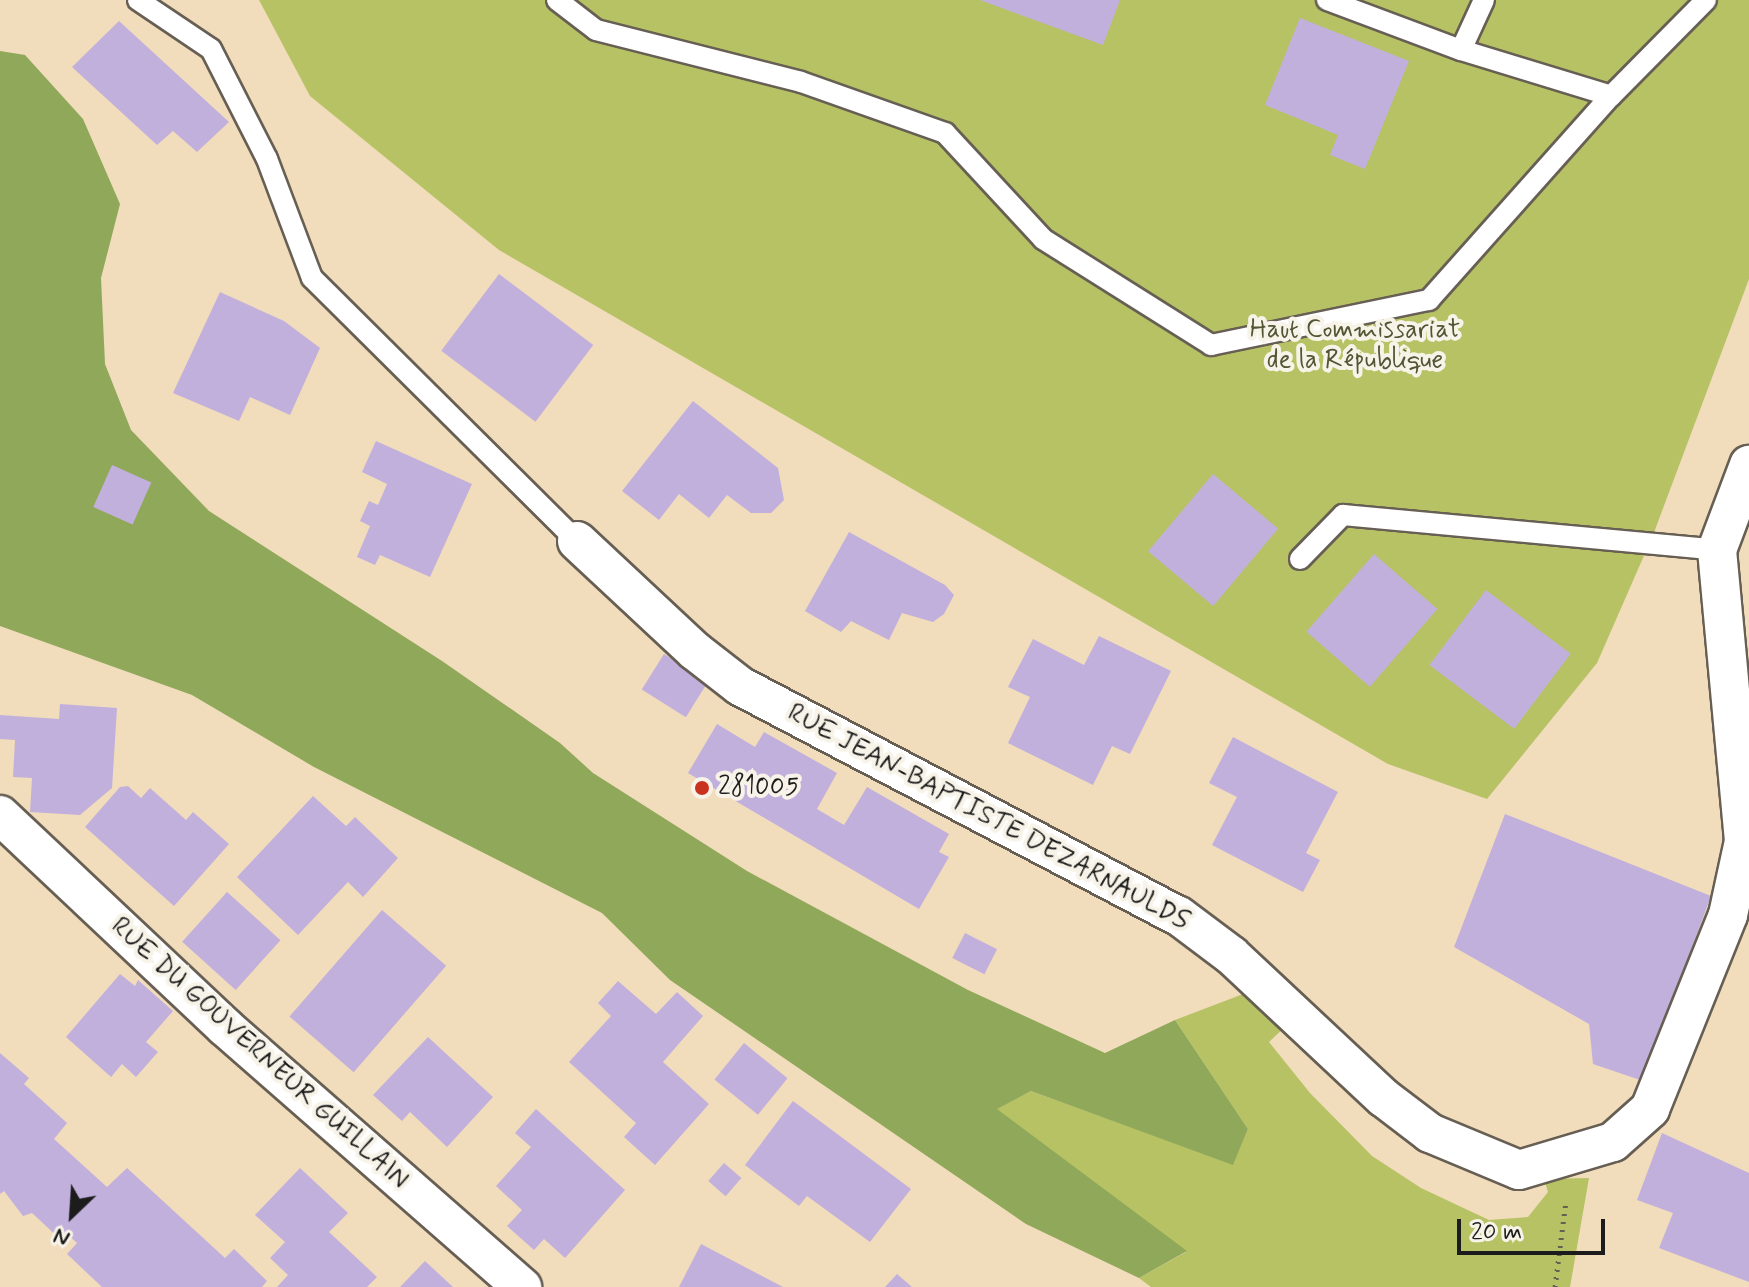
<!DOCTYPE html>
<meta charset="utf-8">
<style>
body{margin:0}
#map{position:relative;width:1749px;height:1287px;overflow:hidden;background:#f1dcbb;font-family:Mynerve,sans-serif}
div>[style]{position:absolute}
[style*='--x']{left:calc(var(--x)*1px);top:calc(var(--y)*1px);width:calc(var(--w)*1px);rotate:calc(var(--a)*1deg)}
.green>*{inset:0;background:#b6c264}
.forest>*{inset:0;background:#90a85a}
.building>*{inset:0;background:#c2b0dc;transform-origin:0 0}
.path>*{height:5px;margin-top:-2.5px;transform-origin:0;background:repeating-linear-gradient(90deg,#675f54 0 2px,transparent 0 8px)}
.roads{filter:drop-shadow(2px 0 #675f54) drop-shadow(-2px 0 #675f54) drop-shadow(0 2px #675f54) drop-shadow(0 -2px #675f54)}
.lane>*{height:20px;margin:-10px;padding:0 10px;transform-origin:10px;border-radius:10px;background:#fff}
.street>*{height:38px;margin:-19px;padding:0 19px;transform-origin:19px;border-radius:19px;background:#fff}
.dots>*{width:22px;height:22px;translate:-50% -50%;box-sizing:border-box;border:4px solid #f7f3e8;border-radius:50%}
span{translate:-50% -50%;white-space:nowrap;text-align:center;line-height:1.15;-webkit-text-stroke:8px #f7f3e8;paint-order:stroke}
.park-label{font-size:26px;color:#525635}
.poi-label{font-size:26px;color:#1c1c1c}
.left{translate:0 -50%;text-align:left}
.street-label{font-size:26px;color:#1c1c1c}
.north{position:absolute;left:32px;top:1175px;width:80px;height:80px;-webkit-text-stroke:6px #f7f3e8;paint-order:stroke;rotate:205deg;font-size:22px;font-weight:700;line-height:32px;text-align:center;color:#1c1c1c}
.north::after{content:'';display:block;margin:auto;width:28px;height:36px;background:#1c1c1c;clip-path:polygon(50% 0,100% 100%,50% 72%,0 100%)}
.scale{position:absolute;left:1457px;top:1219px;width:148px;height:36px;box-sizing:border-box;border:4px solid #1c1c1c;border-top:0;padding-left:10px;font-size:24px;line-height:28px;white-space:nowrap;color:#1c1c1c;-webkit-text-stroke:6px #f7f3e8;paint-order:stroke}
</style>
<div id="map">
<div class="green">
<div style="clip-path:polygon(259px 0,1749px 0,1749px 279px,1653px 535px,1597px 663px,1487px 799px,1388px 764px,499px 250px,310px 96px)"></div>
<div style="clip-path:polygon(1251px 991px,1287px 1025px,1269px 1042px,1310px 1093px,1372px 1156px,1421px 1188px,1489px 1220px,1528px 1217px,1548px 1192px,1544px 1179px,1589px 1178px,1570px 1287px,1151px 1287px,1139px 1278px,1186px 1252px,996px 1109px,1031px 1091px,1233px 1164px,1248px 1129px,1175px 1020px)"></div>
</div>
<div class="forest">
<div style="clip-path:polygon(0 51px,25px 55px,83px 119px,120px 204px,101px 278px,105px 364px,131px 430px,209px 511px,442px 661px,560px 743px,593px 773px,747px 871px,968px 990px,1105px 1053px,1175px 1020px,1248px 1129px,1233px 1165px,1031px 1091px,997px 1109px,1187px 1251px,1139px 1278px,1026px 1224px,670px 980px,602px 913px,314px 767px,192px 695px,0 626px)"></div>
</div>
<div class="building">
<div style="clip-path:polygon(980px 0,1120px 0,1103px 45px)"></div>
<div style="clip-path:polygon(1300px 18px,1409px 61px,1365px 169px,1330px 155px,1338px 135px,1265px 105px)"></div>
<div style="clip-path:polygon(119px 21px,229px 122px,197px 152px,173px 131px,157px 145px,72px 67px)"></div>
<div style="left:499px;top:274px;width:118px;height:96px;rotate:37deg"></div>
<div style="clip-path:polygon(220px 292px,284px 321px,320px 348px,290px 415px,250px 397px,239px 421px,173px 393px)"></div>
<div style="clip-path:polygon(693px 401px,778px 468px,784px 500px,771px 513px,751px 513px,727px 495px,709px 518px,679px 494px,659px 520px,622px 491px)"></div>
<div style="clip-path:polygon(376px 441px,472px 484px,430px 577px,380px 555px,375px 565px,357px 557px,370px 526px,360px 521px,369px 501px,378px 505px,387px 484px,362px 472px)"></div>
<div style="left:112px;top:465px;width:43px;height:46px;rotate:24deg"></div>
<div style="left:1213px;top:474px;width:85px;height:101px;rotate:40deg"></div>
<div style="clip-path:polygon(849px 532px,945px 585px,954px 595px,944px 614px,933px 622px,902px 613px,889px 640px,851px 621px,841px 632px,805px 611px)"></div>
<div style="left:1374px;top:554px;width:84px;height:103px;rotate:41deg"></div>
<div style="left:1486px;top:590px;width:106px;height:94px;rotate:37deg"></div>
<div style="clip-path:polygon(1099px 636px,1171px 671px,1130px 754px,1112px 746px,1093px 785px,1008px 743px,1030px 697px,1008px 687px,1033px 639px,1084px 665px)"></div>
<div style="left:664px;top:654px;width:52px;height:42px;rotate:32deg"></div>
<div style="clip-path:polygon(60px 704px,117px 708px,112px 788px,80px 815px,30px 812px,32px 778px,13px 777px,15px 740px,0 739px,0 715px,59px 719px)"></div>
<div style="clip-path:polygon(717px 724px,755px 747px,764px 732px,837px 773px,817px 809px,844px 825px,867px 787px,949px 834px,939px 852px,949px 857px,919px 909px,688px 773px)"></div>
<div style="clip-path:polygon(1233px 737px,1338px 792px,1306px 853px,1320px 860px,1303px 892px,1212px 845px,1237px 797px,1209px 783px)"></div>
<div style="clip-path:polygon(128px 786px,141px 798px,150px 788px,186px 820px,193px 812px,229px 844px,174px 906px,85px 827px,120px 787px)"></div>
<div style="clip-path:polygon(313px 796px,346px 826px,355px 817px,398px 858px,363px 897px,348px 882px,298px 935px,237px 877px)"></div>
<div style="clip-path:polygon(1505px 814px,1711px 896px,1643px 1081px,1593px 1064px,1589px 1024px,1454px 947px)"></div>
<div style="left:227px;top:892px;width:72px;height:67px;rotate:42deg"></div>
<div style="left:382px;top:910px;width:85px;height:141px;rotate:41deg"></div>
<div style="left:965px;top:933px;width:36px;height:28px;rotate:27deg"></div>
<div style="clip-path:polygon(120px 974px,135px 986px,138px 980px,173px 1011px,146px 1042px,158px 1052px,136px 1077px,122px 1064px,111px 1077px,66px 1037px)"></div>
<div style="clip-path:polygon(618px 981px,656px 1014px,677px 992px,703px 1016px,663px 1062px,709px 1104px,655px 1165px,624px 1137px,636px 1123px,569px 1062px,611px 1016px,598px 1003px)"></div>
<div style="clip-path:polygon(428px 1037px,493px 1097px,447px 1147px,410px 1112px,402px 1121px,373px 1095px)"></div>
<div style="left:744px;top:1043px;width:56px;height:47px;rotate:39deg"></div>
<div style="clip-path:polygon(0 1053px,29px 1078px,24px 1084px,67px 1123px,54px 1139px,107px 1187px,127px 1168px,225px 1258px,234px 1249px,267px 1281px,262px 1287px,102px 1287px,67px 1254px,77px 1243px,66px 1233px,60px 1239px,32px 1213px,23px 1216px,4px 1191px,0 1194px)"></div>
<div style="clip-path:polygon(793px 1101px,911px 1189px,870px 1242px,807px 1196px,799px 1206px,745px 1165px)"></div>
<div style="clip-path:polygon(536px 1109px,625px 1190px,565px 1258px,544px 1239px,534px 1250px,507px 1226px,522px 1210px,496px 1186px,531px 1147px,515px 1133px)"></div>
<div style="clip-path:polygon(1662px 1133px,1749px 1173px,1749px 1282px,1659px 1248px,1673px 1213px,1637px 1200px)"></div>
<div style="left:724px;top:1163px;width:23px;height:24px;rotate:41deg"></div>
<div style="clip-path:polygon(300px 1168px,348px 1213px,329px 1232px,377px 1277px,367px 1287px,277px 1287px,288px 1275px,270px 1258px,285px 1242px,255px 1215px)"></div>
<div style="clip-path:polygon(701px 1244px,783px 1287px,679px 1287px)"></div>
<div style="clip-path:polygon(425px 1261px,453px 1287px,400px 1287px)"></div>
<div style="clip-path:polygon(897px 1274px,912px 1287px,885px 1287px)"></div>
</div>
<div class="path">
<div style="--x:1555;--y:1287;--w:87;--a:-82.7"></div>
</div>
<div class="roads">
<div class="lane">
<div style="--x:138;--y:0;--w:88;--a:33.9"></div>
<div style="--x:211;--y:49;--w:123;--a:63"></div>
<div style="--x:267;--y:159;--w:127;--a:69.3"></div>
<div style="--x:312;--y:278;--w:373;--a:44.8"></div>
<div style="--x:557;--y:0;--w:49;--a:37.6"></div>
<div style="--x:596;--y:30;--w:211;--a:14.2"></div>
<div style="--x:801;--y:82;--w:153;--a:19.5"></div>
<div style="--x:945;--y:133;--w:144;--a:47.2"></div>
<div style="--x:1043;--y:239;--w:199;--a:32.2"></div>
<div style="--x:1211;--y:345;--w:223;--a:-11.7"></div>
<div style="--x:1429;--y:300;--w:273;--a:-48.3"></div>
<div style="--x:1611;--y:96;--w:135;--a:-45.3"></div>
<div style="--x:1327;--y:0;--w:143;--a:20.5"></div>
<div style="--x:1461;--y:50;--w:157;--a:17"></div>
<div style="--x:1461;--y:50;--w:55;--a:-65.3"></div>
<div style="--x:1300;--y:559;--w:62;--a:-45.7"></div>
<div style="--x:1343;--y:515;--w:376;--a:5.3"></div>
</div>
<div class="street">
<div style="--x:577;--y:541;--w:161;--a:43"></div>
<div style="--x:695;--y:651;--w:57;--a:37.9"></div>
<div style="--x:740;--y:686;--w:496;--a:27.7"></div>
<div style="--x:1179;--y:916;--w:65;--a:36.9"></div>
<div style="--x:1231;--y:955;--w:209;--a:43.1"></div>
<div style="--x:1384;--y:1098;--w:58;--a:37.3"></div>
<div style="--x:1430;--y:1133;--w:96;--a:22.6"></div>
<div style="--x:1519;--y:1170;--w:98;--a:-16.6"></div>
<div style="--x:1613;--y:1142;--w:50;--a:-41.7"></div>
<div style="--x:1650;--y:1109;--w:209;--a:-68.1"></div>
<div style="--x:1728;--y:915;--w:76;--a:-77.8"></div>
<div style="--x:1744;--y:841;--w:292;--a:-95.3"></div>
<div style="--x:1717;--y:550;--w:91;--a:-69.4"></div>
<div style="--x:0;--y:815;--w:309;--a:43.3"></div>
<div style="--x:225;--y:1027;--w:395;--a:41.2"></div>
</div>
</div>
<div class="dots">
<div style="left:702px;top:788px;background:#c8321e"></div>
</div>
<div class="park-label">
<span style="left:1355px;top:346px">Haut Commissariat<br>de la République</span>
</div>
<div class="poi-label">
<span class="left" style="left:718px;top:788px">281005</span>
</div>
<div class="street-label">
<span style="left:988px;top:818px;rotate:28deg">RUE JEAN-BAPTISTE DEZARNAULDS</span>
<span style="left:259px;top:1054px;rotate:42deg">RUE DU GOUVERNEUR GUILLAIN</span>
</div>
<div class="north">N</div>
<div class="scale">20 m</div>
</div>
